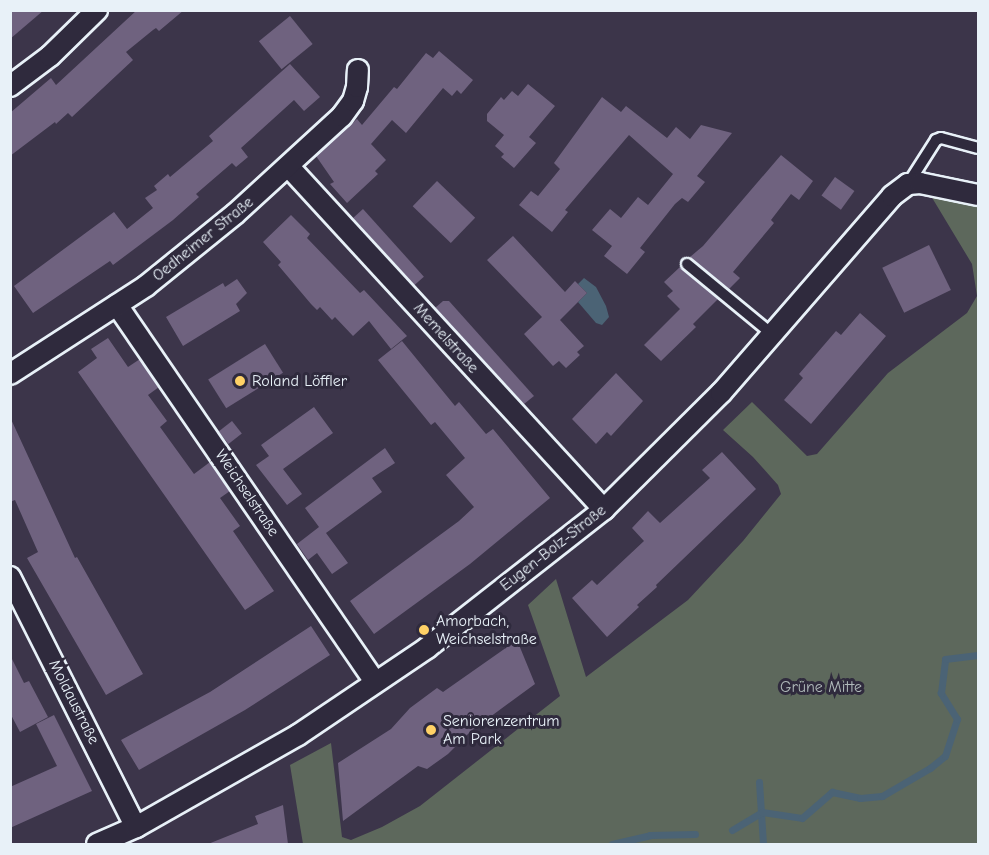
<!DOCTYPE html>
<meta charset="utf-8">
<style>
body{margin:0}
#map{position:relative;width:989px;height:855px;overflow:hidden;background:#3c354a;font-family:"Comic Neue",sans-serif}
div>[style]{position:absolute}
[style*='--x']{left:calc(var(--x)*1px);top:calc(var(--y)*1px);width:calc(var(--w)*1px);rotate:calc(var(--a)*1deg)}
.green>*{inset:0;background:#5d685c}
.water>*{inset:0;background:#4b6375}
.stream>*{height:7px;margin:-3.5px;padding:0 3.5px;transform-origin:3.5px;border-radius:3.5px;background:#4b6375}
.building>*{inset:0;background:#6f627f;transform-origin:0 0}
.roads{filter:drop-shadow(2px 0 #e8f1f8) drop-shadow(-2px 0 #e8f1f8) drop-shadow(0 2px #e8f1f8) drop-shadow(0 -2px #e8f1f8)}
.lane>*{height:10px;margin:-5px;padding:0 5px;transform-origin:5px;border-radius:5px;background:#2f2a3d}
.street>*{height:20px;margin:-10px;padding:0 10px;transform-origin:10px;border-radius:10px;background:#2f2a3d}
.dots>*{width:16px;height:16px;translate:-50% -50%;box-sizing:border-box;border:3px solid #2f2a3d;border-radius:50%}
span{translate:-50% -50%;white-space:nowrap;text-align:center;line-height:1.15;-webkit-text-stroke:6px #2f2a3d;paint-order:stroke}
.street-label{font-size:16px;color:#e8f1f8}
.poi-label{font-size:16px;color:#e8f1f8}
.left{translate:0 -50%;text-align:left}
.park-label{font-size:16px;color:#b0baba}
.frame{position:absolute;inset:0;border:12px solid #e8f1f8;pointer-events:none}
</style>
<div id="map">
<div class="green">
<div style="clip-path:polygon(948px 194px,978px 199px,978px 844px,303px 844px,290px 765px,331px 743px,342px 837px,351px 840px,382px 827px,420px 806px,560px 696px,528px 605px,556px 579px,586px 677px,688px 600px,743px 541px,781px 494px,778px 485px,753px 457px,723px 430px,752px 402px,807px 456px,817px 454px,888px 373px,967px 313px,977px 296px,972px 264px,931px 196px)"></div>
</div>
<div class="water">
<div style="clip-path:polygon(584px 278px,596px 287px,606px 306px,609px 317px,602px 325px,596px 323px,578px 302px,587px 293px,578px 284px)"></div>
</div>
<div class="stream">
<div style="--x:759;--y:782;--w:62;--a:86.3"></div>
<div style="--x:732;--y:830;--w:35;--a:-31"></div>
<div style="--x:762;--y:812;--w:40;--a:8.5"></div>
<div style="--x:802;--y:818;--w:40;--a:-41"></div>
<div style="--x:832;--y:792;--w:29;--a:12"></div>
<div style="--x:860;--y:798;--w:22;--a:-5"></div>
<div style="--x:882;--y:796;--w:56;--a:-30.3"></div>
<div style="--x:930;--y:768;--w:19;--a:-39"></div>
<div style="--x:945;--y:756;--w:39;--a:-72"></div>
<div style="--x:957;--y:719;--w:31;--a:-122"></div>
<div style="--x:941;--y:693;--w:34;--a:-83"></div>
<div style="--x:945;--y:659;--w:33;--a:-7"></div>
<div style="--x:612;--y:844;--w:39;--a:-13"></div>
<div style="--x:650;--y:835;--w:45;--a:-1.3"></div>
</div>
<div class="building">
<div style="clip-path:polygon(10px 10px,44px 10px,10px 39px)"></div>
<div style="clip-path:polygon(137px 10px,184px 10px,159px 31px,156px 28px,153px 30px,126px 52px,133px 60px,72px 117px,68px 113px,56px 124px,55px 122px,10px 156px,10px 113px,51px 78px,56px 85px)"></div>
<div style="left:290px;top:16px;width:36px;height:40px;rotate:51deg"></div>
<div style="clip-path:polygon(439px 51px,473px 80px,461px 94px,457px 90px,452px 96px,443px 88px,406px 133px,392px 120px,371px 144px,386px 160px,375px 171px,378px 174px,347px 203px,330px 184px,334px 182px,316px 156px,357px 119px,362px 125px,394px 87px,397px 89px,426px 53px,433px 58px)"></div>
<div style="clip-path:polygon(290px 64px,320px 97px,304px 111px,294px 100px,241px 148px,248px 157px,236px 167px,232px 163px,196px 194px,199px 197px,173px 220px,113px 265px,110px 261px,33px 313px,14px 286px,114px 212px,127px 229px,153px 208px,145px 198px,157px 190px,154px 186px,168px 174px,170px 177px,213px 141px,209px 136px)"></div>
<div style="clip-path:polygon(528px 84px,555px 106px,529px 137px,536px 143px,514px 168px,501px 157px,504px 154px,495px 146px,504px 135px,487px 121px,487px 114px,501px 97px,504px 100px,512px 91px,518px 96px)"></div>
<div style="clip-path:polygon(602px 97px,621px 112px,626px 106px,667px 138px,676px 127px,690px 139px,701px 125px,732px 133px,697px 176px,705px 182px,688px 202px,682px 198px,675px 204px,640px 248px,645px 252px,627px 274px,604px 256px,612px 246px,592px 230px,610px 209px,621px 218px,638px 197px,648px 205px,673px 174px,629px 135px,565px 210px,568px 212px,552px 232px,519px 205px,531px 191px,538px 196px,560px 169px,554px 163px)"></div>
<div style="clip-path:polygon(781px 155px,813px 181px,799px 200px,791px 194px,771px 220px,774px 223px,733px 272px,740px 278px,729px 289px,690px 257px,703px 246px)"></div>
<div style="left:835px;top:177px;width:24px;height:23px;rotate:36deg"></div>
<div style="left:437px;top:181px;width:53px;height:35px;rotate:44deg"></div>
<div style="left:363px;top:209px;width:91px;height:13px;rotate:48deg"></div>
<div style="clip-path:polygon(291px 215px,310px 234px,307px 238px,360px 293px,364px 290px,407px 336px,391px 349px,369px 321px,353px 336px,335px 317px,332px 320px,320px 307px,317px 310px,311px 304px,278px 265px,281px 262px,263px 242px)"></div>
<div style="clip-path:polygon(513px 236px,565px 292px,575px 281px,587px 293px,560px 320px,584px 346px,577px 352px,580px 355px,566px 368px,559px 361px,553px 366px,524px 334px,542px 317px,487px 260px)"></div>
<div style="left:929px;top:245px;width:50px;height:52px;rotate:64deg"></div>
<div style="clip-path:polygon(680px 267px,718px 299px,693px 324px,696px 327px,661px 361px,644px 345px,680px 309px,667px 296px,673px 291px,664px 282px)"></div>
<div style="clip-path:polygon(237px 279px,247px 293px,236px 304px,240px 311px,183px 346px,166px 317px,223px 283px,225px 287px)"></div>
<div style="clip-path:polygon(443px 301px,449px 301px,534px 396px,524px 404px,435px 308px)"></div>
<div style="clip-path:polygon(860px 313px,886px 336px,811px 424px,784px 400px,803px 378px,799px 374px,836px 331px,841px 335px)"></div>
<div style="clip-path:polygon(108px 338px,128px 367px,140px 359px,159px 387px,148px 395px,167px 421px,160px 427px,194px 474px,210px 462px,230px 491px,220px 498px,240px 526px,233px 531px,274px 591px,245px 610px,78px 372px,97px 358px,91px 349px)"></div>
<div style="clip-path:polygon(402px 341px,455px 406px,459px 402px,486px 434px,493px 429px,550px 498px,470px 564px,374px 634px,350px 601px,459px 521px,474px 507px,446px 475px,465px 458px,435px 422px,431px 425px,378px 360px)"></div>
<div style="left:265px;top:344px;width:34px;height:67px;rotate:58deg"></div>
<div style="clip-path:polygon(616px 373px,643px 401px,611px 436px,607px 432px,596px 444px,572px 419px)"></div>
<div style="clip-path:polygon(314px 407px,333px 433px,283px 469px,302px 494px,287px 505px,256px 465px,269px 456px,261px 445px)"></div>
<div style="clip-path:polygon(10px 417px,75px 558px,77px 557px,143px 674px,106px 695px,27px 558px,38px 552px,15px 500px,10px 502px)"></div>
<div style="left:232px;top:421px;width:16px;height:17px;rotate:52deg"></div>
<div style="clip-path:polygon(385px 448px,395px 463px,372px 478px,382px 492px,326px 533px,348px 563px,332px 574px,317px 553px,308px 560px,297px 544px,319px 527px,305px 508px)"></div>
<div style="clip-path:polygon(722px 452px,756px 489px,656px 585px,657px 587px,637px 605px,639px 607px,607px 637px,572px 598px,592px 580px,597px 585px,644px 541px,632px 528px,648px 511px,660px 523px,710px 478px,702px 470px)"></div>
<div style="clip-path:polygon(311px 626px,330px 655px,245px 710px,139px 770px,121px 740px,210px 692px)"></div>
<div style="clip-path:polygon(517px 640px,535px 684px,471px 731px,448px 754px,427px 769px,418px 766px,343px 821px,338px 763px,391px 729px,410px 708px,437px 688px,443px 692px)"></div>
<div style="clip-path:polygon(10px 655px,24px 683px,29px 681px,48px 717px,20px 732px,10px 713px)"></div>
<div style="clip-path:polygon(54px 715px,92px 791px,10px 828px,10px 787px,57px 766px,36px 724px)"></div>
<div style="clip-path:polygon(283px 805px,288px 844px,208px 844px,258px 824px,255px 816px)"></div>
</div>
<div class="roads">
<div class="lane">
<div style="--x:908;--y:184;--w:52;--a:-57.5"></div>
<div style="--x:936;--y:140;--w:5;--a:-22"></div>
<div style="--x:941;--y:138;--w:38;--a:15"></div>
<div style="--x:687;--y:264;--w:110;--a:39.5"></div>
</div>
<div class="street">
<div style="--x:10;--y:86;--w:50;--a:-36.9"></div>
<div style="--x:50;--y:56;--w:66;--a:-44.4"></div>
<div style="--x:289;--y:167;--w:465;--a:47.4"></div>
<div style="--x:117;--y:305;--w:457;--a:55.6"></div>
<div style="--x:10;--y:374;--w:162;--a:-32.9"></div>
<div style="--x:146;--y:286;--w:114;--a:-39"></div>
<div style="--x:235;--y:214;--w:145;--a:-42.5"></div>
<div style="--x:342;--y:116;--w:19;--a:-54"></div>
<div style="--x:353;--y:101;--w:15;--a:-74"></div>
<div style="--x:357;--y:87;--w:17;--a:-87"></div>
<div style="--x:10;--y:577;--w:280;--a:63.3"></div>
<div style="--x:97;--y:844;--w:43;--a:-23.6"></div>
<div style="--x:136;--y:827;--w:186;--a:-29.6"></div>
<div style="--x:298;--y:735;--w:156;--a:-34"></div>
<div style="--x:427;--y:648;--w:225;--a:-38.1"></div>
<div style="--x:604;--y:509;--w:165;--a:-44.8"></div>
<div style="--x:721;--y:393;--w:261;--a:-49"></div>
<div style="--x:892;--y:196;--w:20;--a:-37"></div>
<div style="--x:908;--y:184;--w:12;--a:-5"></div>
<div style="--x:920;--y:183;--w:59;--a:11.7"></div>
</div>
</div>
<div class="dots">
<div style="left:240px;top:381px;background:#ffd166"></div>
<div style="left:424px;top:630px;background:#ffd166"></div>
<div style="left:431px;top:730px;background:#ffd166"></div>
</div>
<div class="street-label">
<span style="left:203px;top:239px;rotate:-39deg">Oedheimer Straße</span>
<span style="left:446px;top:338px;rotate:48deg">Memelstraße</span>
<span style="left:247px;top:493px;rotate:56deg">Weichselstraße</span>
<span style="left:553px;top:548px;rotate:-38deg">Eugen-Bolz-Straße</span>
<span style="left:74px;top:702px;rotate:63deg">Moldaustraße</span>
</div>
<div class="poi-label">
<span class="left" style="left:252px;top:381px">Roland Löffler</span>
<span class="left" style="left:436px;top:630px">Amorbach,<br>Weichselstraße</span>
<span class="left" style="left:443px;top:730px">Seniorenzentrum<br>Am Park</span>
</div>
<div class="park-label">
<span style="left:821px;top:687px">Grüne Mitte</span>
</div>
<div class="frame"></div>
</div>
